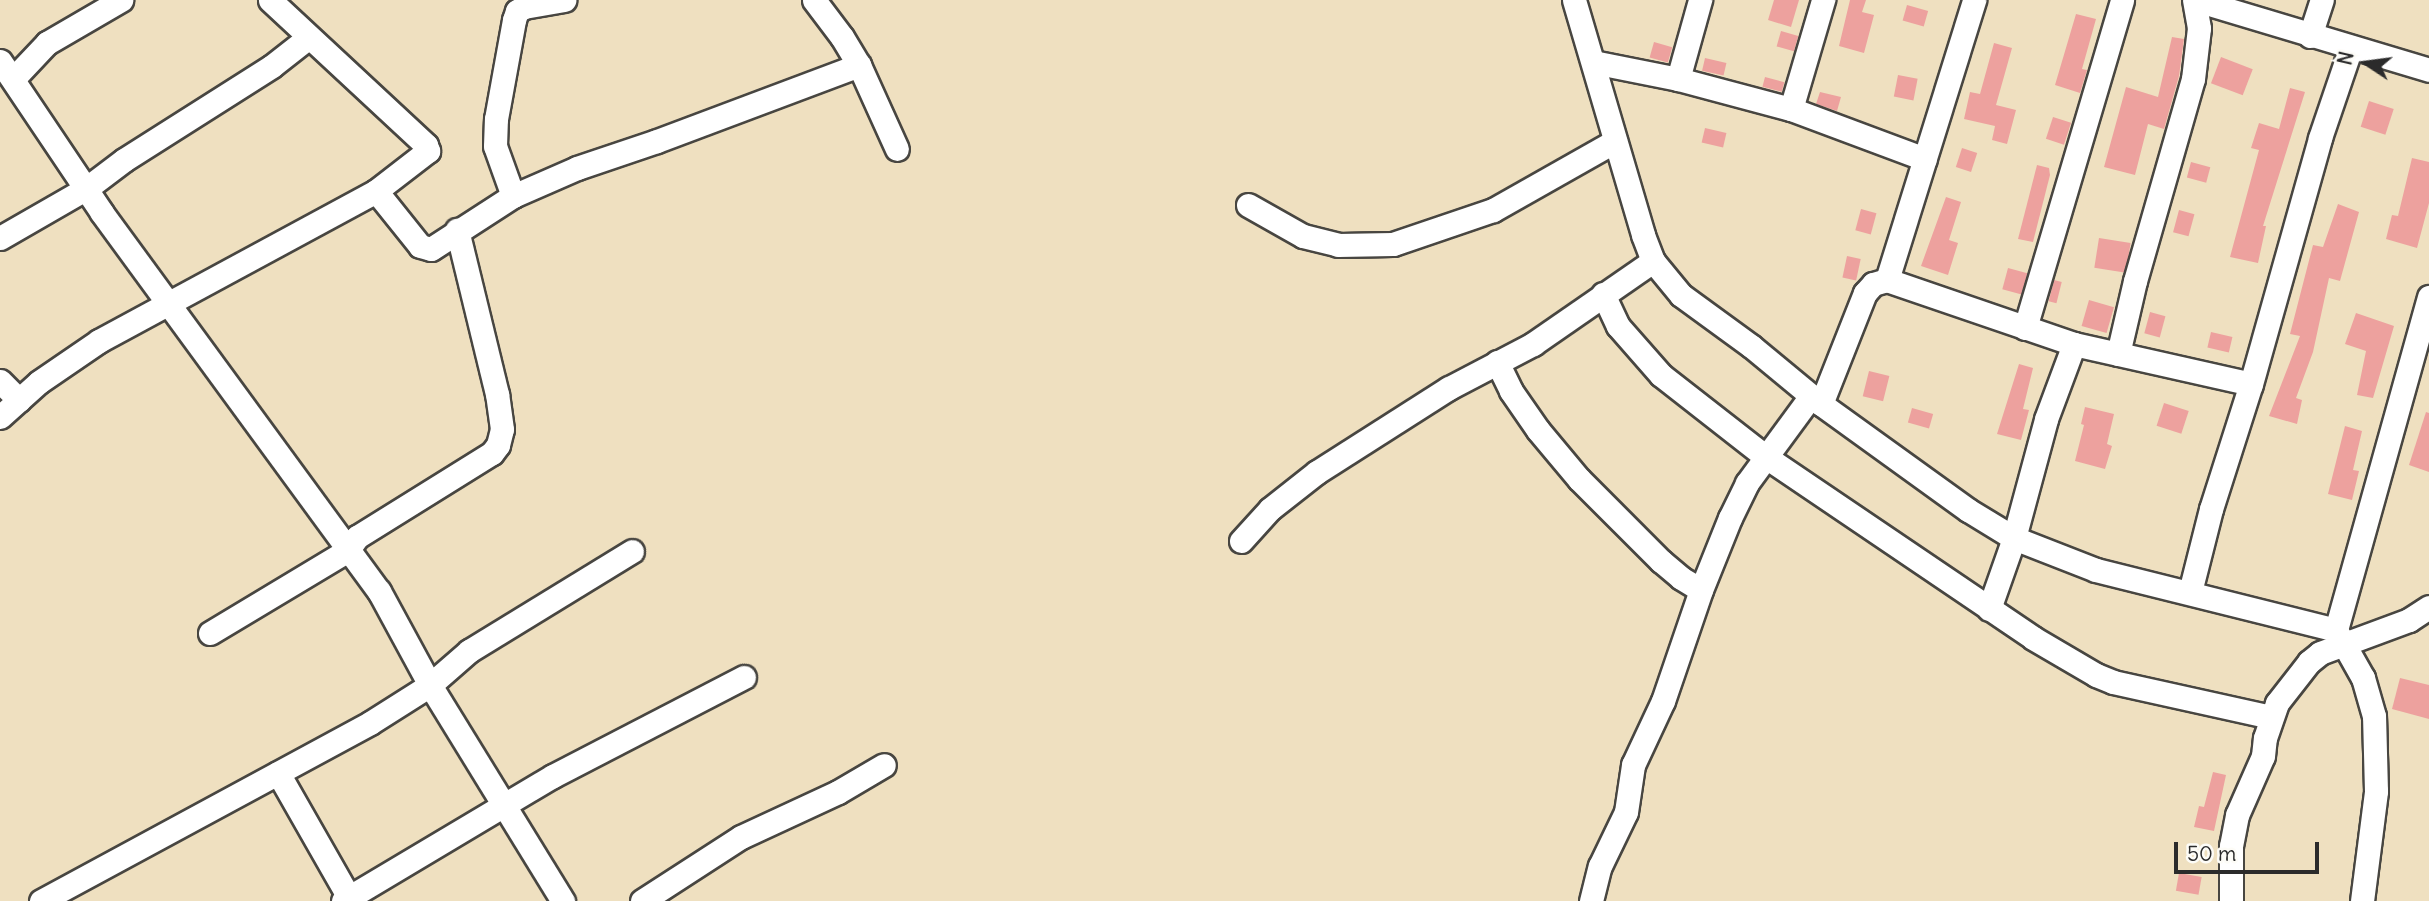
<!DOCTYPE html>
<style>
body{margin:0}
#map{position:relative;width:2429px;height:901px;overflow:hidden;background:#efe0c0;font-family:Delius,sans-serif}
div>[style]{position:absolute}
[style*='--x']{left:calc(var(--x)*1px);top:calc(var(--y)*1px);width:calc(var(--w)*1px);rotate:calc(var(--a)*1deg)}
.building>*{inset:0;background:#eda19e;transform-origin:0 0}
.roads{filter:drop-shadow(2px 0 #484641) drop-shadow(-2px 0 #484641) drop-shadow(0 2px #484641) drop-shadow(0 -2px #484641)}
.minor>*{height:23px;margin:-11.5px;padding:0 11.5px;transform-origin:11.5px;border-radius:11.5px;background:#fff}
span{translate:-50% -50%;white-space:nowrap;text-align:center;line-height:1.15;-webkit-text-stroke:5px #fdfcf7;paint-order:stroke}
.north{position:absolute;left:2331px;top:28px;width:70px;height:70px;-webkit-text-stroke:5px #fdfcf7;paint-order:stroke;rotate:283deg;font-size:19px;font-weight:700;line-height:28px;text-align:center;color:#2b2b2b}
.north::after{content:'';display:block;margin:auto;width:24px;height:32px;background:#2b2b2b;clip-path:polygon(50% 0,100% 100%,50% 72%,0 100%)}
.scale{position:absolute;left:2174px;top:842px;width:145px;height:32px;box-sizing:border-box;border:4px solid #2b2b2b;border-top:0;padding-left:9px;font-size:21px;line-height:24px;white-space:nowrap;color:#2b2b2b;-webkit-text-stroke:5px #fdfcf7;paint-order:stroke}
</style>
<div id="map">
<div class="building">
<div style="clip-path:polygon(1774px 0,1799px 0,1791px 27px,1768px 20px)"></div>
<div style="clip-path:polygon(1850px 0,1866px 0,1862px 12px,1874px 15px,1864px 53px,1839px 46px)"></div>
<div style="left:1907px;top:5px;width:22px;height:16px;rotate:16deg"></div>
<div style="clip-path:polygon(2076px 14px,2096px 19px,2082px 69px,2087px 70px,2080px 93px,2055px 85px)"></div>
<div style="left:1781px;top:31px;width:18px;height:16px;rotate:16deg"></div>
<div style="clip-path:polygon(2172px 37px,2184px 39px,2179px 76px,2164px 129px,2148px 124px,2135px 175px,2104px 167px,2126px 87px,2158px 97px)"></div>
<div style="left:1654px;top:42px;width:19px;height:16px;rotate:16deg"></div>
<div style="clip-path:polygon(1994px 43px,2012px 48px,1996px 105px,2016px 110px,2007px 144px,1992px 140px,1995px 126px,1964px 119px,1970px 92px,1980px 94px)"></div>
<div style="left:2221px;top:57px;width:34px;height:28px;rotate:21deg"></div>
<div style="left:1705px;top:58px;width:22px;height:13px;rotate:13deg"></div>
<div style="left:1898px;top:75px;width:20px;height:22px;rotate:11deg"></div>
<div style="left:1765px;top:77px;width:20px;height:10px;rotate:15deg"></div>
<div style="clip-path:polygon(2290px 88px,2305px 92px,2263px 226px,2266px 226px,2258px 263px,2230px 257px,2259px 150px,2251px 148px,2259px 123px,2279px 129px)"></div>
<div style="clip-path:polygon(1820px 92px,1841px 97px,1837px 111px,1816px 104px)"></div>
<div style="left:2369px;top:101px;width:26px;height:27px;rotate:18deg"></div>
<div style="left:2053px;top:117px;width:19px;height:23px;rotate:18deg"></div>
<div style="left:1705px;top:128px;width:22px;height:15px;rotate:13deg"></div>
<div style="left:1962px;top:148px;width:16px;height:20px;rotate:18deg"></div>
<div style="clip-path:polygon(2412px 158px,2429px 162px,2429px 203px,2417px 248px,2386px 239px,2392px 215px,2398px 216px)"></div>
<div style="left:2191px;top:162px;width:20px;height:16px;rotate:15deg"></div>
<div style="clip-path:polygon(2037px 165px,2049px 168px,2050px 175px,2033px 242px,2018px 239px)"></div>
<div style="clip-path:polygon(1946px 197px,1961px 202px,1949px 240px,1958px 243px,1948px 275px,1921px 266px)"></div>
<div style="clip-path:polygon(2338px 204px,2359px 212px,2340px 281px,2329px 278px,2313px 352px,2296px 398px,2302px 400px,2297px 424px,2269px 416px,2300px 336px,2290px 334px,2313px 245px,2323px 247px)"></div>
<div style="left:1861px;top:209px;width:16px;height:22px;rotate:15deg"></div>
<div style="left:2179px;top:210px;width:16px;height:23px;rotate:15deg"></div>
<div style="left:2099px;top:238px;width:32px;height:30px;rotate:9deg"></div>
<div style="left:1847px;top:256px;width:14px;height:22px;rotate:12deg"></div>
<div style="left:2008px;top:268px;width:20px;height:22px;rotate:15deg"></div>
<div style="left:2054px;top:280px;width:8px;height:22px;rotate:14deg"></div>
<div style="left:2089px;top:300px;width:26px;height:27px;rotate:16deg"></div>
<div style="left:2150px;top:312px;width:16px;height:22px;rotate:15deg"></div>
<div style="clip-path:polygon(2356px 313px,2394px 326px,2373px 398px,2357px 395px,2366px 351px,2345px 344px)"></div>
<div style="left:2211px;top:332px;width:22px;height:16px;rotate:13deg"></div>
<div style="clip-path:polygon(2019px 364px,2033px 368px,2023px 409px,2029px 410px,2021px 440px,1997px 434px)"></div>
<div style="left:1869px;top:371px;width:21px;height:26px;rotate:14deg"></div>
<div style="left:2164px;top:403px;width:26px;height:24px;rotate:18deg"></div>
<div style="clip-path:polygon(2085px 407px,2114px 414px,2107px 444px,2112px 446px,2105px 469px,2075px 461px,2084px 425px,2081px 424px)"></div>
<div style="left:1912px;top:408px;width:22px;height:15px;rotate:16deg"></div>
<div style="clip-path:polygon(2426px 412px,2429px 413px,2429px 472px,2409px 465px)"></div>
<div style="clip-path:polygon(2345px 426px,2362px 431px,2353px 470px,2359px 471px,2352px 500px,2328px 494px)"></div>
<div style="clip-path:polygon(2400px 678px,2429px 685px,2429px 719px,2392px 709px)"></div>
<div style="clip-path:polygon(2213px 772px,2226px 775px,2214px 831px,2194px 827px,2199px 806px,2204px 807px)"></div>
<div style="left:2179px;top:873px;width:23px;height:18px;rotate:10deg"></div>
</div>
<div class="roads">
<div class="minor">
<div style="--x:814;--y:0;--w:46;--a:52.9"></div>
<div style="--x:842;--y:37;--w:33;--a:59"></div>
<div style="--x:859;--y:65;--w:92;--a:65.7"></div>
<div style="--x:1574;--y:0;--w:245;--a:73.6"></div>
<div style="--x:1643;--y:235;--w:28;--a:69"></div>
<div style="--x:1653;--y:261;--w:44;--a:50.5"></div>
<div style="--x:1681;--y:295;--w:87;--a:36.1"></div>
<div style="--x:1751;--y:346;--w:91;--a:39.6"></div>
<div style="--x:1821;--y:404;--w:181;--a:35.8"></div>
<div style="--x:1968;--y:510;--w:54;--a:31.3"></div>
<div style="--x:2014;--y:538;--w:88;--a:21.3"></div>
<div style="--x:2096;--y:570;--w:247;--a:14"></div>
<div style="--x:2196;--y:0;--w:243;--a:16.7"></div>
<div style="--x:2310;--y:36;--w:38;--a:-72"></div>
<div style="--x:0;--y:61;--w:183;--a:56.1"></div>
<div style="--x:102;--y:213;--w:469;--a:53.8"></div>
<div style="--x:379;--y:591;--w:107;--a:61.5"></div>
<div style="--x:430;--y:685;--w:254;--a:58.4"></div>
<div style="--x:1593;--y:62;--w:87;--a:11.3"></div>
<div style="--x:1678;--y:79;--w:117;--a:14.9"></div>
<div style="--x:1791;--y:109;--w:143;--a:20.5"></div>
<div style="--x:13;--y:79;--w:50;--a:-46.6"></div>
<div style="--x:47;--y:43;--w:86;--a:-30.2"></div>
<div style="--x:1678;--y:79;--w:82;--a:-74.4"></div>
<div style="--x:1791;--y:109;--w:114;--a:-73.6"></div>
<div style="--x:376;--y:191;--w:70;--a:51.3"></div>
<div style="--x:420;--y:246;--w:11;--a:15"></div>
<div style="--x:431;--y:249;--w:98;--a:-32.9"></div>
<div style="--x:513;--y:196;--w:70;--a:-23.6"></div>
<div style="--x:577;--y:168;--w:84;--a:-18.6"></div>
<div style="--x:657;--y:141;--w:216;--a:-20.6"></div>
<div style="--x:513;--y:196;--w:53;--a:-109.8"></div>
<div style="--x:495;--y:146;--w:27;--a:-88"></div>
<div style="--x:496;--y:119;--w:101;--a:-79.7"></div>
<div style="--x:514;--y:20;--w:9;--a:-72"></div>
<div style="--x:517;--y:11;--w:8;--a:-30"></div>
<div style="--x:524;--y:7;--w:41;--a:-9.9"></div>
<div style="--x:1248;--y:205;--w:63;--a:29.4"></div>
<div style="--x:1303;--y:236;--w:36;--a:14"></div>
<div style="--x:1338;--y:245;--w:55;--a:-1"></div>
<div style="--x:1393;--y:244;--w:106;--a:-18.8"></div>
<div style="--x:1493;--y:210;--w:140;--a:-29.5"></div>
<div style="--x:0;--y:238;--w:100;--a:-29.9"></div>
<div style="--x:87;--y:188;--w:46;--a:-37.1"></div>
<div style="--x:124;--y:160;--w:175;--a:-32.4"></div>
<div style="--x:272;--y:66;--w:47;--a:-38.1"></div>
<div style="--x:1887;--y:280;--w:293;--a:-72.7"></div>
<div style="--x:1603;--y:294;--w:35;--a:65"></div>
<div style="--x:1618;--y:326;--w:65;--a:48.7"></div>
<div style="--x:1661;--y:375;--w:133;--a:38"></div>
<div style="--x:1766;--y:457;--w:323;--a:34.1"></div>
<div style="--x:2033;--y:638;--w:73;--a:30.4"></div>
<div style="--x:2096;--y:675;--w:18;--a:22"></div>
<div style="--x:2113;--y:682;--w:162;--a:12.5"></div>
<div style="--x:2025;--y:328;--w:342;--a:-73.5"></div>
<div style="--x:2118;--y:354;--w:75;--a:-76.9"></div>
<div style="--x:2135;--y:281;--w:210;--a:-74"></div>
<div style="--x:2193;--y:79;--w:51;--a:-83.3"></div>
<div style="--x:2199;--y:28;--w:28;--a:-100"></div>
<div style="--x:1497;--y:362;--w:32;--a:64"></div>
<div style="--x:1511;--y:391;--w:47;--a:55.3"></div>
<div style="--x:1538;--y:430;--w:64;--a:50.1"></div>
<div style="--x:1579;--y:479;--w:116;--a:45"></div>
<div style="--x:1661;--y:561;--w:26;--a:40"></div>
<div style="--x:1681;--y:578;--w:23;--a:31"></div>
<div style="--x:0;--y:381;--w:27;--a:45"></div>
<div style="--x:1821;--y:404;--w:119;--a:-68.4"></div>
<div style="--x:1865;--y:293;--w:12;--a:-48"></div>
<div style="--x:1873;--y:284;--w:15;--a:-16"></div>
<div style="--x:1887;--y:280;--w:198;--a:18.9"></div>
<div style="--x:2074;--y:344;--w:181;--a:12.7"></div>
<div style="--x:0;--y:417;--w:52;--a:-41.9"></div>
<div style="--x:39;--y:382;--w:73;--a:-34.3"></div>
<div style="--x:99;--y:341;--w:315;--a:-28.4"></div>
<div style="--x:376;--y:191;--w:66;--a:-37.6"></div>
<div style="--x:428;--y:151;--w:6;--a:-108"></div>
<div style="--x:426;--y:145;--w:213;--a:-137.1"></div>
<div style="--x:1241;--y:541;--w:43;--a:-47.8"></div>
<div style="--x:1270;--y:509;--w:60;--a:-38.2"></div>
<div style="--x:1317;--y:472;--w:156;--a:-32.5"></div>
<div style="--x:1449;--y:388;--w:95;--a:-27.6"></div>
<div style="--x:1533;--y:344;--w:146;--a:-34.7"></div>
<div style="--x:2190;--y:592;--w:86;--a:-75.8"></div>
<div style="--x:2211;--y:509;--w:131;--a:-72.3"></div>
<div style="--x:2251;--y:384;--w:255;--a:-74.3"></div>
<div style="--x:2320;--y:138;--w:96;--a:-71.2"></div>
<div style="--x:1989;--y:609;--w:75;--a:-70.6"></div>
<div style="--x:2014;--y:538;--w:123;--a:-74.9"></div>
<div style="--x:2046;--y:419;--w:80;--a:-69.5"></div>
<div style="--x:210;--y:633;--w:161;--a:-31"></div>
<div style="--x:348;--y:550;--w:16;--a:-55"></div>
<div style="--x:357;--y:537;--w:159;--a:-31.9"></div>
<div style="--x:492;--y:453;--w:10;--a:-53"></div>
<div style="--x:498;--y:445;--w:16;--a:-76"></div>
<div style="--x:502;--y:429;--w:35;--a:-98"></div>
<div style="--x:497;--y:394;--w:169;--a:-103.7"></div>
<div style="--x:278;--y:773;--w:147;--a:60.3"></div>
<div style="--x:41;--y:901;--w:374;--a:-28.4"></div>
<div style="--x:370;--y:723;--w:71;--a:-32.3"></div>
<div style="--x:430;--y:685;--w:52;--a:-41.1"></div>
<div style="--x:469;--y:651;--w:191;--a:-31.5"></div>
<div style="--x:343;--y:901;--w:244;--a:-30.8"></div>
<div style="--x:553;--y:776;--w:215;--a:-27.4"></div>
<div style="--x:642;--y:901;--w:118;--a:-32.9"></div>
<div style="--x:741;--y:837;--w:107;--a:-24.9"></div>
<div style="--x:838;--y:792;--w:53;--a:-30.4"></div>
<div style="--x:1591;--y:901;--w:36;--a:-76"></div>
<div style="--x:1600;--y:866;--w:60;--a:-64.3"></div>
<div style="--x:1626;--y:812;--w:48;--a:-81.5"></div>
<div style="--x:1633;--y:765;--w:71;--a:-64.9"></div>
<div style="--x:1663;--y:701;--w:117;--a:-71.1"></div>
<div style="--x:1701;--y:590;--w:78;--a:-68.1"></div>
<div style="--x:1730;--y:518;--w:39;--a:-64"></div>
<div style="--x:1747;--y:483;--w:108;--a:-53.7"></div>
<div style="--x:2231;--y:901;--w:55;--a:-90"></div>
<div style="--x:2231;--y:846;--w:32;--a:-79"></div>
<div style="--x:2237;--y:815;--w:64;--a:-66.2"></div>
<div style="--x:2263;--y:756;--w:18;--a:-84"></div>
<div style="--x:2265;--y:738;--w:37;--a:-71"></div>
<div style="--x:2277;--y:703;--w:52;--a:-52"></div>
<div style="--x:2309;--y:662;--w:14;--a:-39"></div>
<div style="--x:2320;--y:653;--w:95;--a:-20.3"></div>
<div style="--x:2409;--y:620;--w:24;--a:-33"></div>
<div style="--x:2362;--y:901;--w:111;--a:-82.7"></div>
<div style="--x:2376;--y:791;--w:75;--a:-91.5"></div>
<div style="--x:2374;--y:716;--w:40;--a:-106"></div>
<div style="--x:2363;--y:678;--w:55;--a:-119.4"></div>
<div style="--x:2336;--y:630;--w:346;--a:-74.4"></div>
</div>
</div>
<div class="north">N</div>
<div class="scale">50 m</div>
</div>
